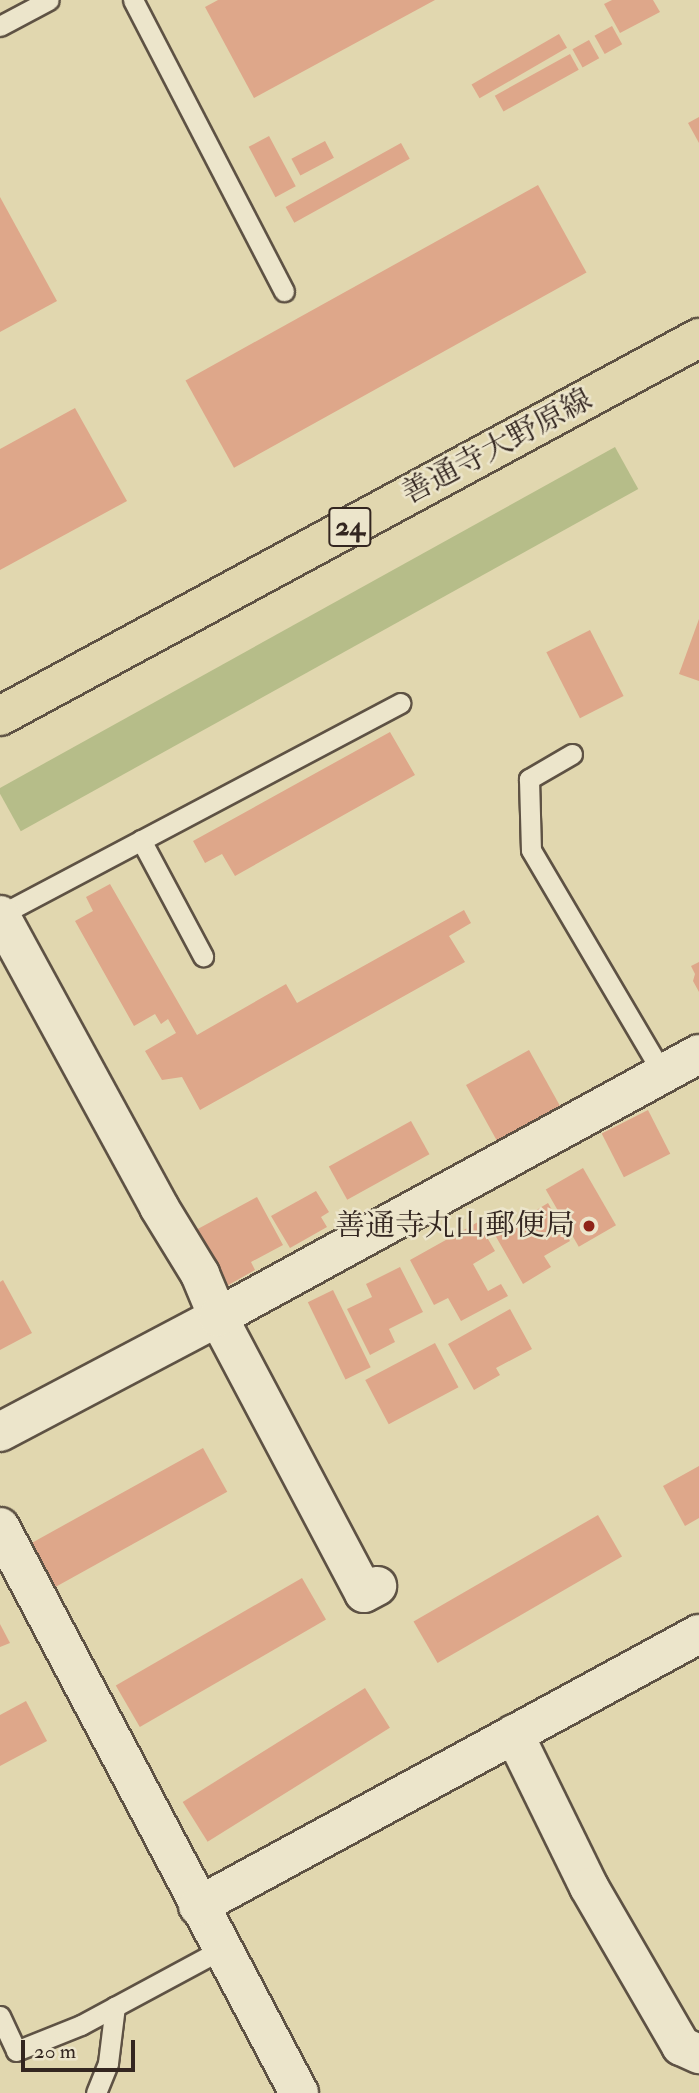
<!DOCTYPE html>
<meta charset="utf-8">
<style>
body{margin:0}
#map{position:relative;width:699px;height:2093px;overflow:hidden;background:#e1d7af;font-family:"IM FELL Double Pica","Noto Serif JP",serif}
div>[style]{position:absolute}
[style*='--x']{left:calc(var(--x)*1px);top:calc(var(--y)*1px);width:calc(var(--w)*1px);rotate:calc(var(--a)*1deg)}
.green>*{inset:0;background:#b6bd89;transform-origin:0 0}
.building>*{inset:0;background:#dea78a;transform-origin:0 0}
.roads{filter:drop-shadow(2px 0 #5e5244) drop-shadow(-2px 0 #5e5244) drop-shadow(0 2px #5e5244) drop-shadow(0 -2px #5e5244)}
.service>*{height:19px;margin:-9.5px;padding:0 9.5px;transform-origin:9.5px;border-radius:9.5px;background:#ece5cb}
.minor>*{height:38px;margin:-19px;padding:0 19px;transform-origin:19px;border-radius:19px;background:#ece5cb}
.primary>*{height:38px;margin:-19px;padding:0 19px;transform-origin:19px;border-radius:19px;background:#e1d7af}
.dots>*{width:19px;height:19px;translate:-50% -50%;box-sizing:border-box;border:4px solid #ece5cb;border-radius:50%}
span{translate:-50% -50%;white-space:nowrap;text-align:center;line-height:1.15;-webkit-text-stroke:5px #ece5cb;paint-order:stroke}
.shield-label span{padding:2px 5px;background:#ece5cb;border:2px solid;border-radius:5px;-webkit-text-stroke-width:0}
.shield-label{font-size:28px;color:#332620;font-weight:700}
.street-label{font-size:30px;color:#332620}
.poi-label{font-size:30px;color:#332620}
.right{translate:-100% -50%;text-align:right}
.scale{position:absolute;left:21px;top:2040px;width:114px;height:32px;box-sizing:border-box;border:4px solid #332620;border-top:0;padding-left:9px;font-size:21px;line-height:24px;white-space:nowrap;color:#332620;-webkit-text-stroke:5px #ece5cb;paint-order:stroke}
</style>
<div id="map">
<div class="green">
<div style="left:615px;top:447px;width:48px;height:706px;rotate:61deg"></div>
</div>
<div class="building">
<div style="clip-path:polygon(218px 0,435px 0,254px 98px,205px 7px)"></div>
<div style="clip-path:polygon(612px 0,653px 0,660px 12px,620px 33px,604px 4px)"></div>
<div style="left:612px;top:26px;width:21px;height:20px;rotate:61deg"></div>
<div style="left:559px;top:34px;width:16px;height:101px;rotate:60deg"></div>
<div style="left:589px;top:40px;width:21px;height:19px;rotate:61deg"></div>
<div style="left:570px;top:54px;width:18px;height:86px;rotate:61deg"></div>
<div style="clip-path:polygon(699px 117px,699px 143px,688px 123px)"></div>
<div style="left:269px;top:136px;width:57px;height:23px;rotate:62deg"></div>
<div style="left:325px;top:141px;width:19px;height:38px;rotate:62deg"></div>
<div style="left:401px;top:143px;width:18px;height:132px;rotate:61deg"></div>
<div style="left:538px;top:185px;width:100px;height:403px;rotate:61deg"></div>
<div style="clip-path:polygon(0 197px,57px 301px,0 332px)"></div>
<div style="clip-path:polygon(75px 408px,127px 501px,0 570px,0 449px)"></div>
<div style="clip-path:polygon(699px 619px,699px 681px,679px 674px)"></div>
<div style="left:590px;top:630px;width:74px;height:49px;rotate:63deg"></div>
<div style="clip-path:polygon(390px 732px,415px 775px,235px 876px,222px 854px,205px 863px,193px 841px)"></div>
<div style="clip-path:polygon(110px 884px,197px 1035px,286px 984px,297px 1003px,464px 910px,471px 923px,449px 936px,465px 962px,200px 1110px,182px 1077px,162px 1080px,145px 1051px,176px 1033px,168px 1019px,161px 1024px,155px 1014px,134px 1026px,75px 921px,93px 911px,86px 897px)"></div>
<div style="clip-path:polygon(699px 962px,699px 992px,693px 981px,695px 974px,691px 966px)"></div>
<div style="left:529px;top:1050px;width:72px;height:72px;rotate:61deg"></div>
<div style="left:648px;top:1110px;width:49px;height:52px;rotate:63deg"></div>
<div style="left:411px;top:1121px;width:38px;height:94px;rotate:61deg"></div>
<div style="left:583px;top:1168px;width:66px;height:43px;rotate:60deg"></div>
<div style="clip-path:polygon(316px 1191px,329px 1212px,321px 1217px,327px 1227px,290px 1248px,271px 1216px)"></div>
<div style="clip-path:polygon(257px 1197px,283px 1245px,251px 1262px,255px 1270px,225px 1287px,194px 1231px)"></div>
<div style="clip-path:polygon(548px 1203px,570px 1241px,544px 1256px,551px 1267px,523px 1284px,495px 1235px)"></div>
<div style="clip-path:polygon(478px 1222px,495px 1251px,473px 1264px,488px 1291px,501px 1284px,508px 1296px,461px 1321px,448px 1298px,434px 1305px,410px 1260px)"></div>
<div style="clip-path:polygon(400px 1267px,423px 1312px,389px 1329px,395px 1342px,370px 1355px,347px 1309px,372px 1297px,366px 1284px)"></div>
<div style="clip-path:polygon(3px 1280px,32px 1333px,0 1350px,0 1282px)"></div>
<div style="left:333px;top:1290px;width:86px;height:28px;rotate:64deg"></div>
<div style="clip-path:polygon(510px 1309px,532px 1349px,496px 1368px,500px 1375px,474px 1390px,448px 1344px)"></div>
<div style="left:435px;top:1343px;width:50px;height:79px;rotate:62deg"></div>
<div style="left:203px;top:1448px;width:50px;height:199px;rotate:61deg"></div>
<div style="clip-path:polygon(699px 1466px,699px 1518px,685px 1526px,663px 1486px)"></div>
<div style="left:598px;top:1515px;width:48px;height:213px;rotate:60deg"></div>
<div style="left:302px;top:1578px;width:48px;height:215px;rotate:60deg"></div>
<div style="clip-path:polygon(0 1624px,10px 1643px,0 1647px)"></div>
<div style="left:365px;top:1688px;width:47px;height:215px;rotate:58deg"></div>
<div style="clip-path:polygon(26px 1701px,47px 1741px,0 1766px,0 1715px)"></div>
</div>
<div class="roads">
<div class="service">
<div style="--x:133;--y:0;--w:328;--a:62.6"></div>
<div style="--x:0;--y:26;--w:55;--a:-28"></div>
<div style="--x:572;--y:754;--w:50;--a:149.8"></div>
<div style="--x:529;--y:779;--w:71;--a:88.4"></div>
<div style="--x:531;--y:850;--w:260;--a:59.5"></div>
<div style="--x:141;--y:840;--w:132;--a:61.9"></div>
<div style="--x:0;--y:915;--w:453;--a:-27.9"></div>
<div style="--x:0;--y:2016;--w:38;--a:65"></div>
<div style="--x:16;--y:2051;--w:70;--a:-21.8"></div>
<div style="--x:81;--y:2025;--w:160;--a:-28.3"></div>
<div style="--x:96;--y:2093;--w:32;--a:-68"></div>
<div style="--x:108;--y:2063;--w:57;--a:-83"></div>
</div>
<div class="minor">
<div style="--x:0;--y:915;--w:332;--a:61.4"></div>
<div style="--x:159;--y:1207;--w:79;--a:58.5"></div>
<div style="--x:200;--y:1274;--w:47;--a:67.3"></div>
<div style="--x:218;--y:1317;--w:312;--a:62.1"></div>
<div style="--x:364;--y:1593;--w:15;--a:-28"></div>
<div style="--x:0;--y:1432;--w:246;--a:-27.8"></div>
<div style="--x:218;--y:1317;--w:548;--a:-28.67"></div>
<div style="--x:0;--y:1527;--w:640;--a:62.15"></div>
<div style="--x:514;--y:1734;--w:170;--a:63.9"></div>
<div style="--x:589;--y:1887;--w:184;--a:59.9"></div>
<div style="--x:681;--y:2046;--w:20;--a:24"></div>
<div style="--x:198;--y:1906;--w:570;--a:-28.5"></div>
</div>
<div class="primary">
<div style="--x:0;--y:716;--w:795;--a:-28.4"></div>
</div>
</div>
<div class="dots">
<div style="left:589px;top:1226px;background:#8f2418"></div>
</div>
<div class="shield-label">
<span style="left:350px;top:527px">24</span>
</div>
<div class="street-label">
<span style="left:497px;top:447px;rotate:-28deg">善通寺大野原線</span>
</div>
<div class="poi-label">
<span class="right" style="left:575px;top:1226px">善通寺丸山郵便局</span>
</div>
<div class="scale">20 m</div>
</div>
